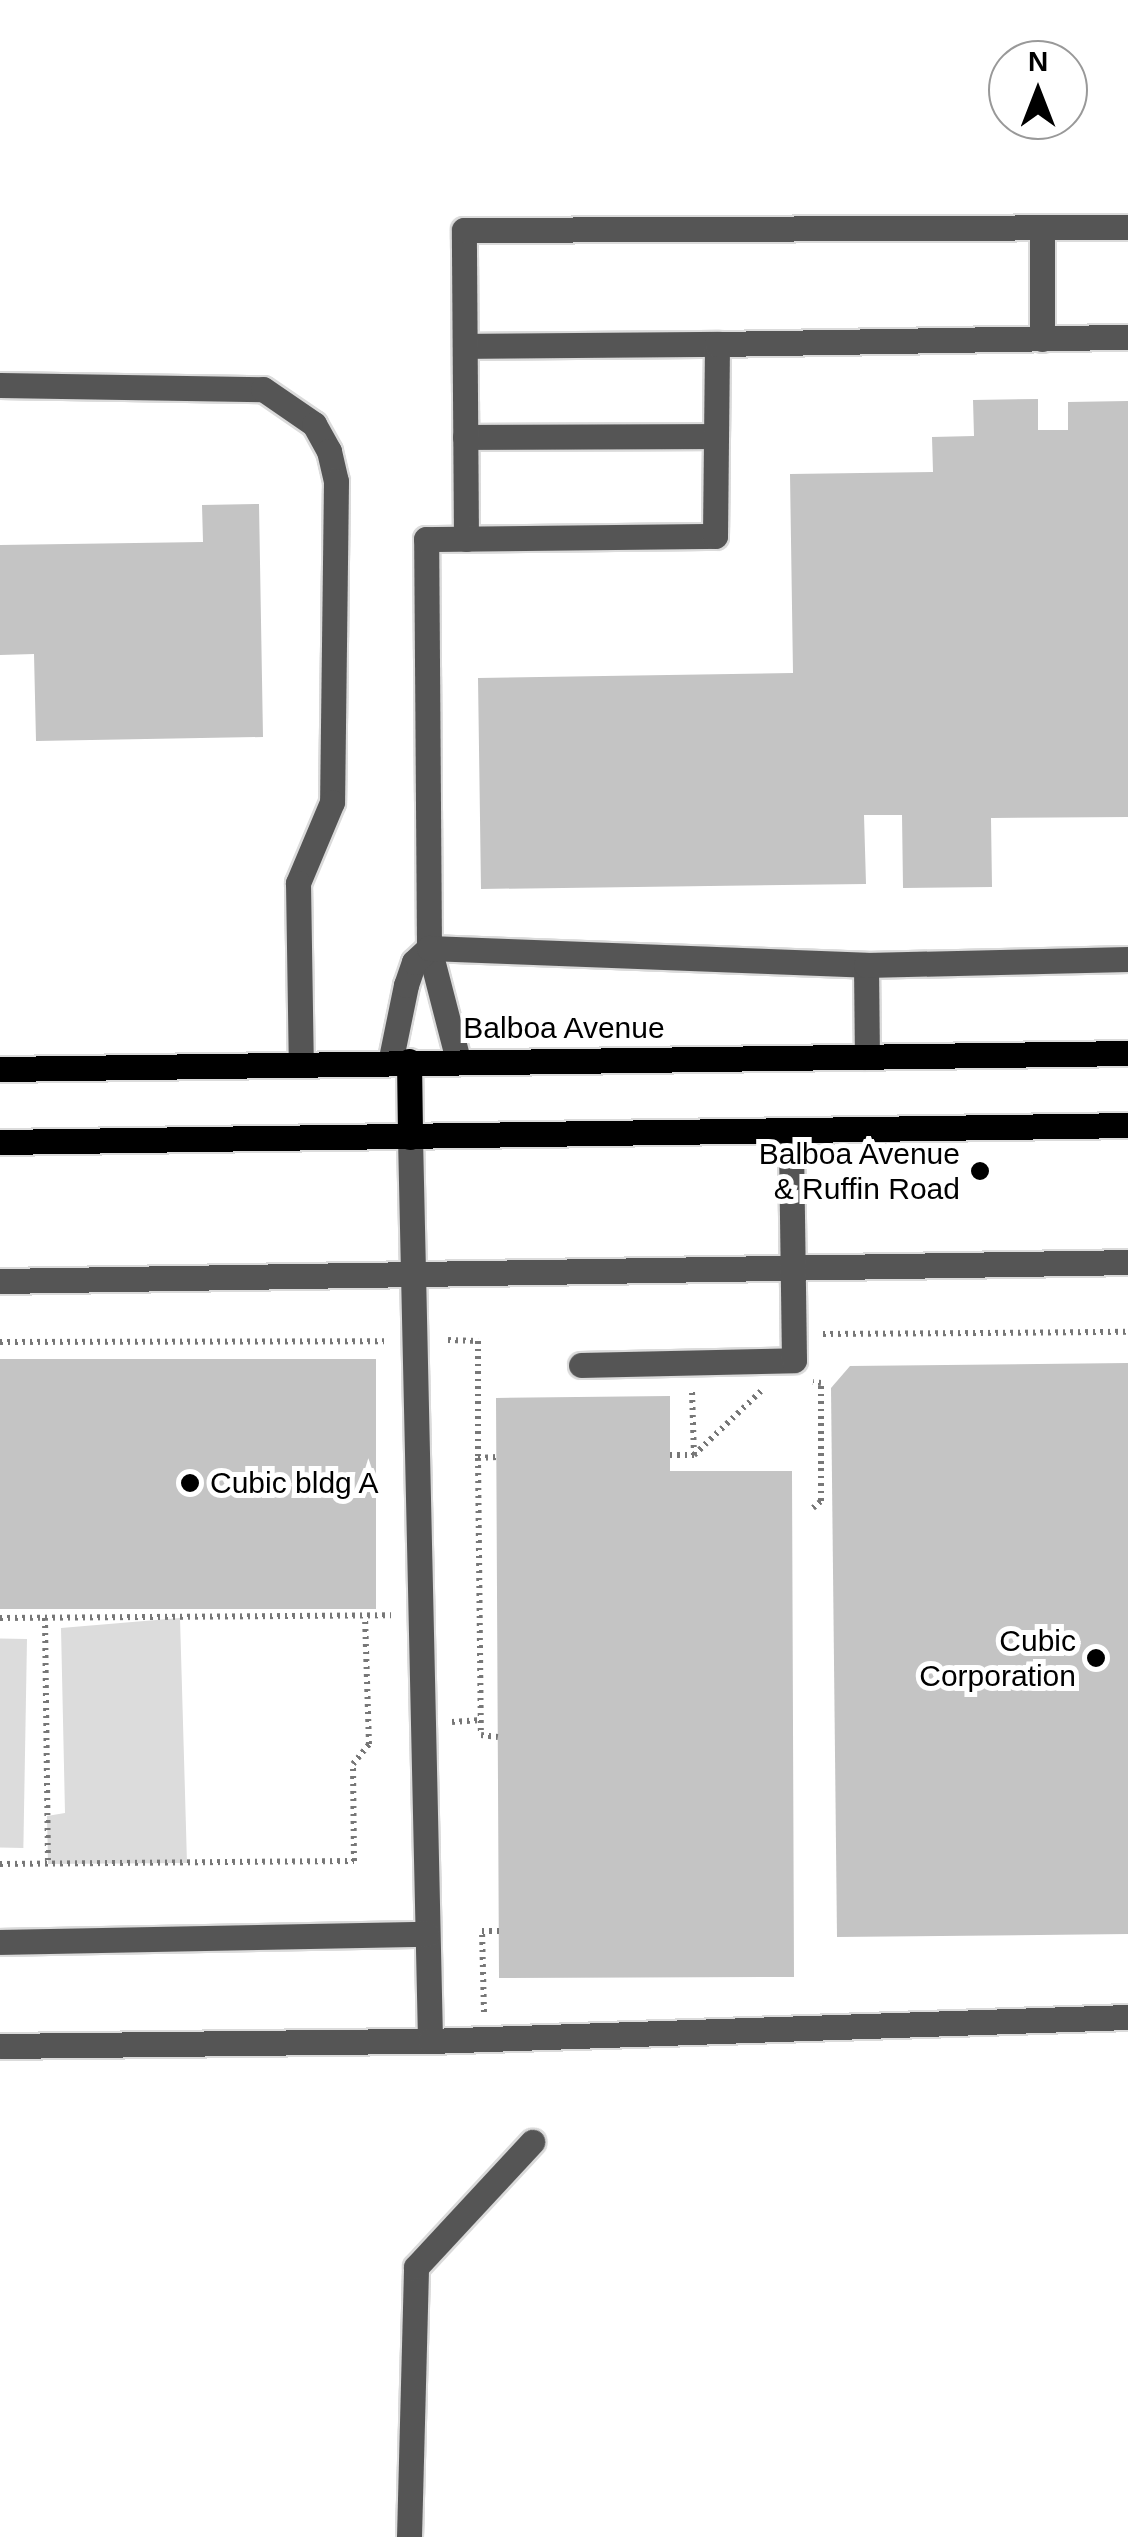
<!DOCTYPE html>
<style>
body{margin:0}
#map{position:relative;width:1128px;height:2537px;overflow:hidden;background:#fff;font-family:Helvetica,sans-serif}
div>[style]{position:absolute}
[style*='--x']{left:calc(var(--x)*1px);top:calc(var(--y)*1px);width:calc(var(--w)*1px);rotate:calc(var(--a)*1deg)}
.green>*{inset:0;background:#dcdcdc;transform-origin:0 0}
.building>*{inset:0;background:#c4c4c4;transform-origin:0 0}
.path>*{height:6px;margin-top:-3px;transform-origin:0;background:repeating-linear-gradient(90deg,#777 0 2.5px,transparent 0 7.5px)}
.roads{filter:drop-shadow(2px 0 #dbdbdb) drop-shadow(-2px 0 #dbdbdb) drop-shadow(0 2px #dbdbdb) drop-shadow(0 -2px #dbdbdb)}
.minor>*{height:25px;margin:-12.5px;padding:0 12.5px;transform-origin:12.5px;border-radius:12.5px;background:#555}
.major>*{height:25px;margin:-12.5px;padding:0 12.5px;transform-origin:12.5px;border-radius:12.5px;background:#000}
.dots>*{width:28px;height:28px;translate:-50% -50%;box-sizing:border-box;border:5px solid #fff;border-radius:50%}
span{translate:-50% -50%;white-space:nowrap;text-align:center;line-height:1.15;-webkit-text-stroke:10px #fff;paint-order:stroke}
.street-label{font-size:30px;color:#000}
.poi-label{font-size:30px;color:#000}
.right{translate:-100% -50%;text-align:right}
.left{translate:0 -50%;text-align:left}
.north{position:absolute;left:988px;top:40px;width:100px;height:100px;box-sizing:border-box;background:#fff;border:2px solid #999;border-radius:50%;rotate:0deg;font-size:28px;font-weight:700;line-height:40px;text-align:center;color:#000}
.north::after{content:'';display:block;margin:auto;width:35px;height:45px;background:#000;clip-path:polygon(50% 0,100% 100%,50% 72%,0 100%)}
</style>
<div id="map">
<div class="green">
<div style="clip-path:polygon(180px 1618px,187px 1863px,48px 1864px,47px 1816px,65px 1813px,61px 1628px)"></div>
<div style="left:27px;top:1639px;width:209px;height:27px;rotate:91deg"></div>
</div>
<div class="building">
<div style="clip-path:polygon(1038px 399px,1038px 430px,1068px 430px,1068px 402px,1128px 401px,1128px 817px,991px 818px,992px 887px,903px 888px,902px 815px,864px 815px,866px 884px,481px 889px,478px 678px,793px 673px,790px 474px,933px 472px,932px 437px,974px 436px,973px 400px)"></div>
<div style="clip-path:polygon(259px 504px,263px 737px,36px 741px,34px 654px,0 655px,0 545px,203px 542px,202px 505px)"></div>
<div style="left:0;top:1359px;width:376px;height:250px"></div>
<div style="clip-path:polygon(1128px 1363px,1128px 1934px,837px 1937px,831px 1388px,850px 1366px)"></div>
<div style="clip-path:polygon(670px 1396px,670px 1471px,792px 1471px,794px 1977px,499px 1978px,496px 1398px)"></div>
</div>
<div class="path">
<div style="--x:823;--y:1334;--w:305;--a:-0.4"></div>
<div style="--x:448;--y:1340;--w:30;--a:2"></div>
<div style="--x:478;--y:1341;--w:117;--a:90"></div>
<div style="--x:478;--y:1458;--w:19;--a:-3"></div>
<div style="--x:0;--y:1342;--w:384;--a:-0.1"></div>
<div style="--x:670;--y:1455;--w:24;--a:0"></div>
<div style="--x:694;--y:1455;--w:65;--a:-91.8"></div>
<div style="--x:694;--y:1455;--w:94;--a:-43.7"></div>
<div style="--x:478;--y:1458;--w:277;--a:89.4"></div>
<div style="--x:481;--y:1735;--w:17;--a:7"></div>
<div style="--x:813;--y:1508;--w:11;--a:-41"></div>
<div style="--x:821;--y:1501;--w:118;--a:-90"></div>
<div style="--x:821;--y:1383;--w:8;--a:-173"></div>
<div style="--x:0;--y:1618;--w:391;--a:-0.4"></div>
<div style="--x:45;--y:1618;--w:246;--a:89.3"></div>
<div style="--x:452;--y:1722;--w:29;--a:-4"></div>
<div style="--x:0;--y:1864;--w:354;--a:-0.5"></div>
<div style="--x:354;--y:1861;--w:97;--a:-90.6"></div>
<div style="--x:353;--y:1764;--w:26;--a:-51"></div>
<div style="--x:369;--y:1744;--w:126;--a:-91.8"></div>
<div style="--x:484;--y:2012;--w:81;--a:-91.4"></div>
<div style="--x:482;--y:1931;--w:17;--a:0"></div>
</div>
<div class="roads">
<div class="minor">
<div style="--x:1042;--y:228;--w:111;--a:90"></div>
<div style="--x:465;--y:346;--w:252;--a:-0.5"></div>
<div style="--x:0;--y:385;--w:263;--a:0.9"></div>
<div style="--x:263;--y:389;--w:62;--a:34.5"></div>
<div style="--x:314;--y:424;--w:31;--a:61"></div>
<div style="--x:329;--y:451;--w:31;--a:77"></div>
<div style="--x:336;--y:481;--w:321;--a:90.7"></div>
<div style="--x:332;--y:802;--w:88;--a:112.8"></div>
<div style="--x:298;--y:883;--w:182;--a:89.1"></div>
<div style="--x:465;--y:437;--w:251;--a:-0.2"></div>
<div style="--x:466;--y:539;--w:309;--a:-90.4"></div>
<div style="--x:464;--y:230;--w:664;--a:-0.26"></div>
<div style="--x:866;--y:965;--w:92;--a:89.4"></div>
<div style="--x:458;--y:1060;--w:116;--a:-104.5"></div>
<div style="--x:429;--y:948;--w:409;--a:-90.4"></div>
<div style="--x:426;--y:539;--w:289;--a:-0.6"></div>
<div style="--x:715;--y:536;--w:192;--a:-89.4"></div>
<div style="--x:717;--y:344;--w:411;--a:-1"></div>
<div style="--x:390;--y:1063;--w:80;--a:-78.4"></div>
<div style="--x:406;--y:985;--w:24;--a:-71"></div>
<div style="--x:414;--y:962;--w:21;--a:-43"></div>
<div style="--x:429;--y:948;--w:437;--a:2.2"></div>
<div style="--x:866;--y:965;--w:262;--a:-1.3"></div>
<div style="--x:410;--y:1137;--w:904;--a:88.73"></div>
<div style="--x:0;--y:1281;--w:1128;--a:-0.96"></div>
<div style="--x:581;--y:1365;--w:213;--a:-1.3"></div>
<div style="--x:794;--y:1360;--w:229;--a:-90.8"></div>
<div style="--x:0;--y:1942;--w:427;--a:-1.1"></div>
<div style="--x:0;--y:2046;--w:430;--a:-0.7"></div>
<div style="--x:430;--y:2041;--w:698;--a:-1.97"></div>
<div style="--x:409;--y:2537;--w:270;--a:-88.5"></div>
<div style="--x:416;--y:2267;--w:171;--a:-47.1"></div>
</div>
<div class="major">
<div style="--x:409;--y:1061;--w:76;--a:89.2"></div>
<div style="--x:0;--y:1069;--w:1128;--a:-0.81"></div>
<div style="--x:0;--y:1142;--w:1128;--a:-0.86"></div>
</div>
</div>
<div class="dots">
<div style="left:980px;top:1171px;background:#000"></div>
<div style="left:190px;top:1483px;background:#000"></div>
<div style="left:1096px;top:1658px;background:#000"></div>
</div>
<div class="street-label">
<span style="left:564px;top:1028px">Balboa Avenue</span>
</div>
<div class="poi-label">
<span class="right" style="left:960px;top:1171px">Balboa Avenue<br>&amp; Ruffin Road</span>
<span class="left" style="left:210px;top:1483px">Cubic bldg A</span>
<span class="right" style="left:1076px;top:1658px">Cubic<br>Corporation</span>
</div>
<div class="north">N</div>
</div>
